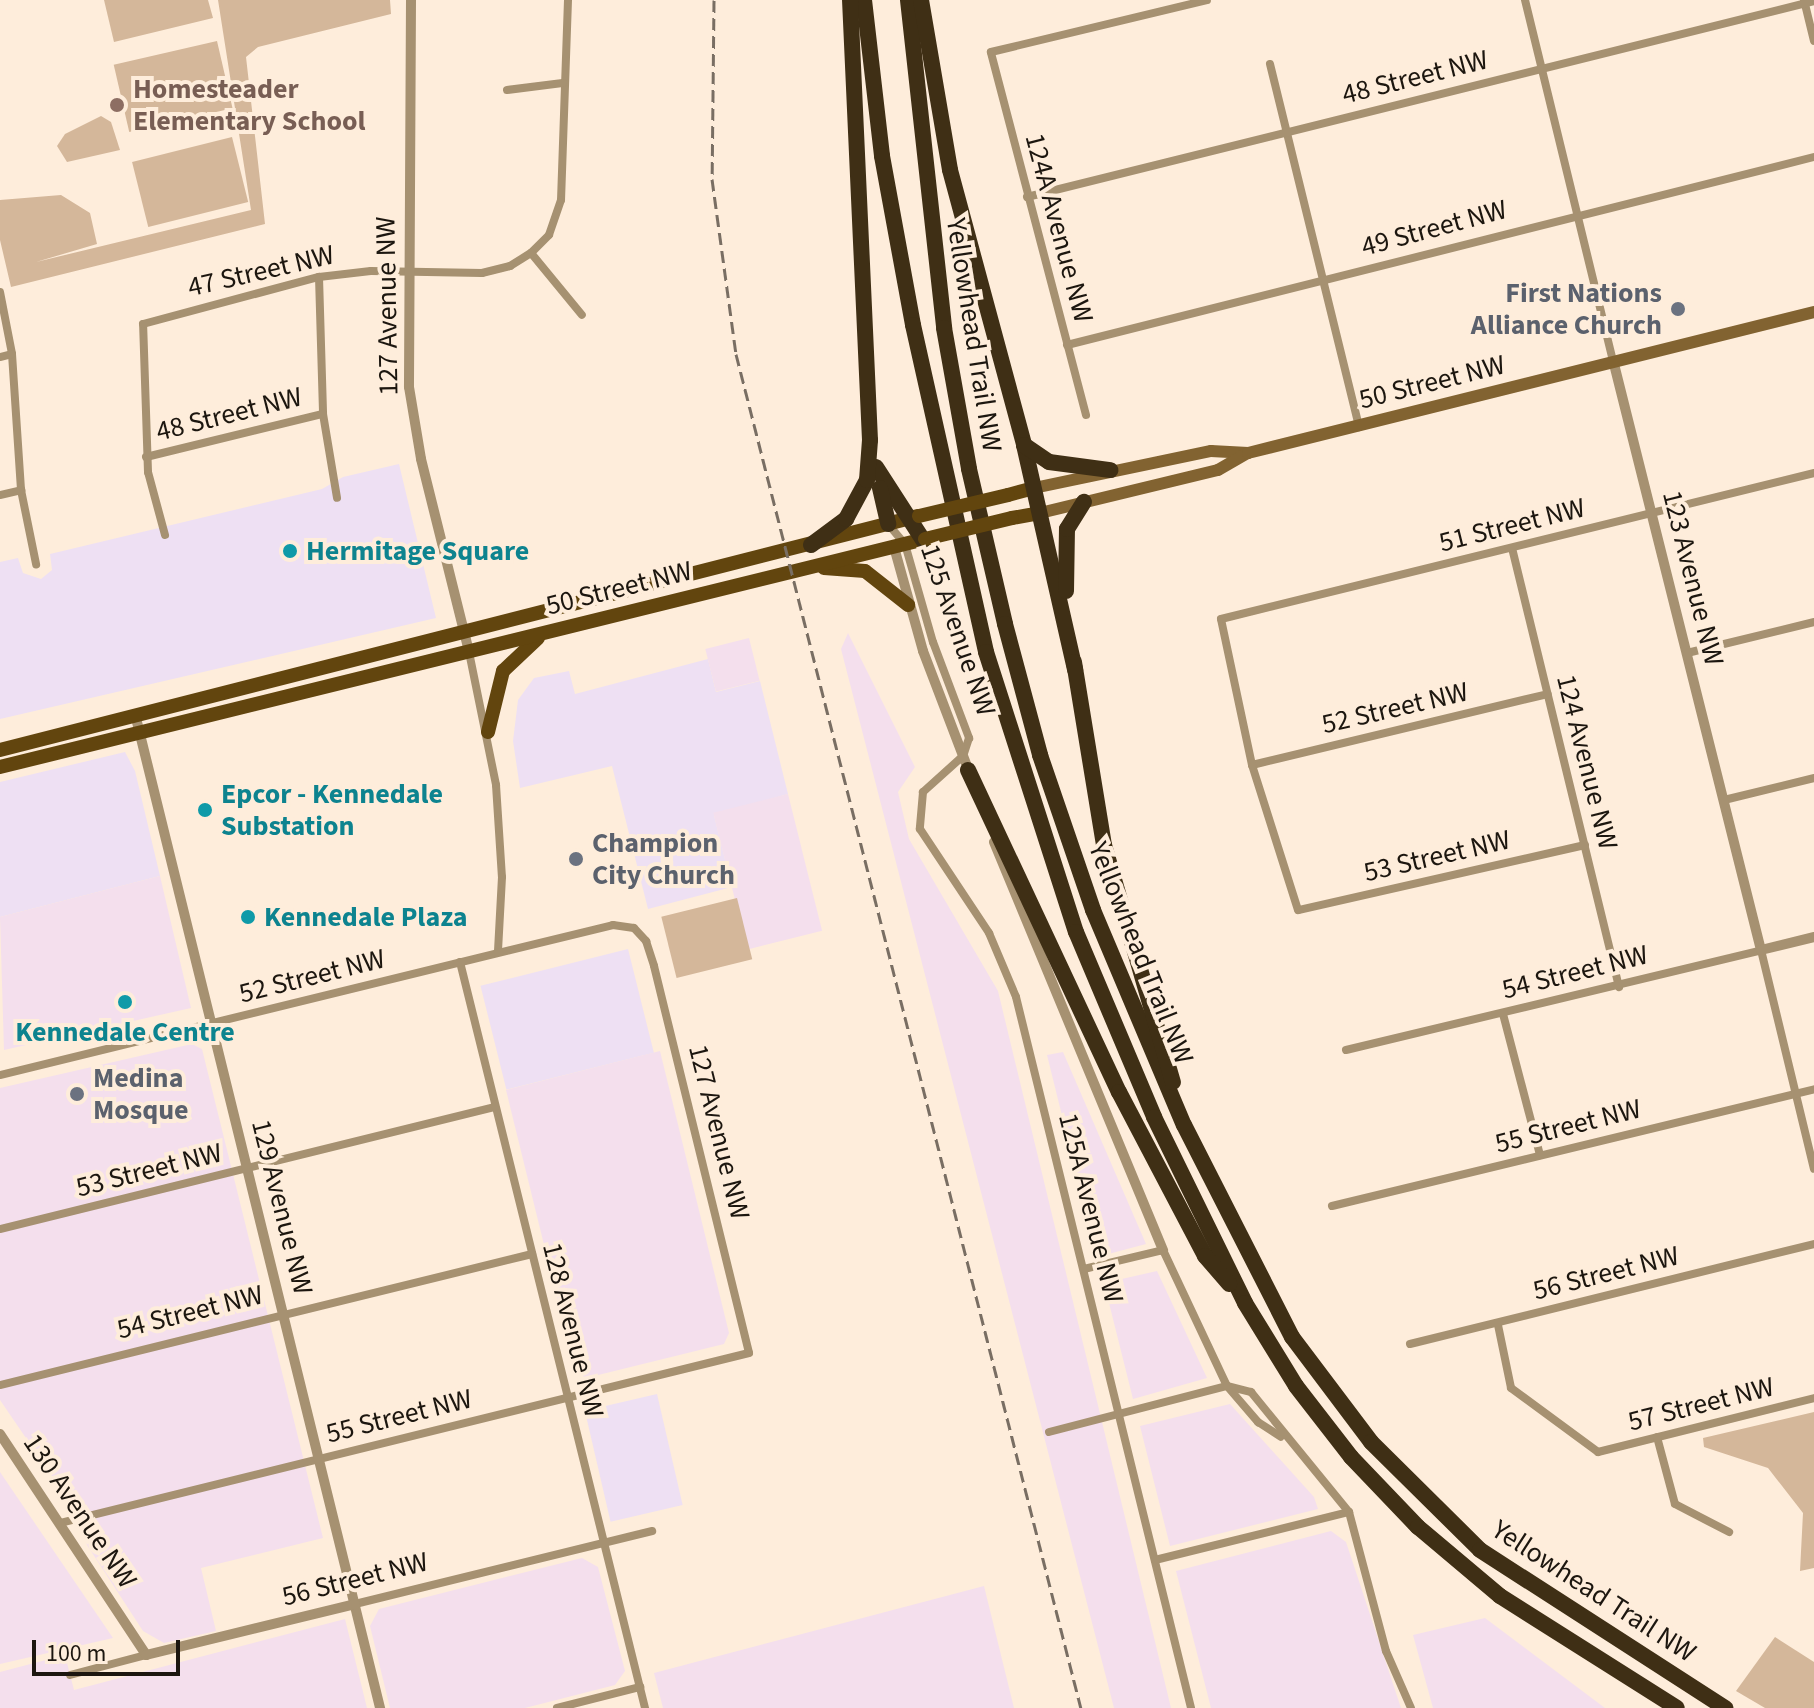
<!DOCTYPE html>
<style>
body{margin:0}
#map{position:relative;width:1814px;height:1708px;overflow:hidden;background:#feeddb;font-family:"Source Sans 3",sans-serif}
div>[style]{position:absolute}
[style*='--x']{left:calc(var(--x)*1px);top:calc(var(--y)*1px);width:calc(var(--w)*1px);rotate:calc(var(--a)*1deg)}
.commercial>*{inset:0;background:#eee0f3;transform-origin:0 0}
.industrial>*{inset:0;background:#f4dfed;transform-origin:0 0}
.green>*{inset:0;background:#d4b79a;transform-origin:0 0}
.minor>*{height:8px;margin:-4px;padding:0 4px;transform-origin:4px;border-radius:4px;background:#a69171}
.tertiary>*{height:10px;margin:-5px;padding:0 5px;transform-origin:5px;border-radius:5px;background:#a69171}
.secondary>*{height:12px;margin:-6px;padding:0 6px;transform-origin:6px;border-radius:6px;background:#826331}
.primary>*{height:14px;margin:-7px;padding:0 7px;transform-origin:7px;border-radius:7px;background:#62450e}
.motorway>*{height:16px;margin:-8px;padding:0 8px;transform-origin:8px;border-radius:8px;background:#3f2f15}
.rail>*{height:3px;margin-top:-1.5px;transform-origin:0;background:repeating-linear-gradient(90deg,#796e63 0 12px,transparent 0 18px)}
.primary-bridge>*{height:14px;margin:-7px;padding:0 7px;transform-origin:7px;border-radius:7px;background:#62450e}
.dots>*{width:22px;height:22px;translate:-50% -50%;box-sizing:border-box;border:4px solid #feeddb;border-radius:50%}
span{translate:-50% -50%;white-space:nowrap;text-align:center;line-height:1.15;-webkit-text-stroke:8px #feeddb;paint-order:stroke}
.street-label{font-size:28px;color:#1c160f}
.education-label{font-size:28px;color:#785e54;font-weight:700}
.left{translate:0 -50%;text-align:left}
.worship-label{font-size:28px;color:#5b616d;font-weight:700}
.right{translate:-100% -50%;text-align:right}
.culture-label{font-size:28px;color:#0d838f;font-weight:700}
.scale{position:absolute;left:32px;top:1640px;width:148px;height:36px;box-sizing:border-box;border:4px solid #1c160f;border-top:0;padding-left:10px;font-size:24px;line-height:28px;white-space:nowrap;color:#1c160f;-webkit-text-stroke:6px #feeddb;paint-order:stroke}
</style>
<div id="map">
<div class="commercial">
<div style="clip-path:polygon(399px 464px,436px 618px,0 719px,0 562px,18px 558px,23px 573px,41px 579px,52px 570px,50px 554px,322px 489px,343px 477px)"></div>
<div style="clip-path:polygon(708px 659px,716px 692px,760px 681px,788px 794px,714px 815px,732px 887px,648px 909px,612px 766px,520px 788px,513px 741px,518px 700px,534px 678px,569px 671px,575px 694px)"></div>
<div style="clip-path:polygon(125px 752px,135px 771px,160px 876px,0 917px,0 782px)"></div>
<div style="left:628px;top:949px;width:107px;height:152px;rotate:76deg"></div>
<div style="left:657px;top:1394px;width:114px;height:74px;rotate:77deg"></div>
</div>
<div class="industrial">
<div style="clip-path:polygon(848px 633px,915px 767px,898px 792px,909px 839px,998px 991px,1171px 1708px,1114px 1708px,841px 649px)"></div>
<div style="left:749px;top:638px;width:44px;height:45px;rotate:76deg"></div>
<div style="left:788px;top:794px;width:141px;height:77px;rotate:76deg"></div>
<div style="clip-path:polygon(160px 876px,191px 1008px,4px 1050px,0 917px)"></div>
<div style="clip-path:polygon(192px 1044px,202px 1049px,323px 1538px,201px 1568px,216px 1631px,164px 1643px,143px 1631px,87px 1545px,71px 1504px,0 1400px,0 1088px)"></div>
<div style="clip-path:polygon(660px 1051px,729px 1333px,724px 1344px,586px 1378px,575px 1371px,506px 1090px)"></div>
<div style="clip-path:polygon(1063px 1052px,1146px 1244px,1097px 1257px,1047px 1055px)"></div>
<div style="clip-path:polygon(1157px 1271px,1207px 1378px,1133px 1399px,1104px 1283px)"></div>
<div style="clip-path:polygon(1230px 1404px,1314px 1497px,1318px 1509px,1170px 1546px,1140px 1426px)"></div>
<div style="clip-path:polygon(0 1472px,113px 1638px,0 1664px)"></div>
<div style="clip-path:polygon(1331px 1531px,1346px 1542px,1401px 1708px,1211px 1708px,1176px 1571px)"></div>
<div style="clip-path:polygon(582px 1558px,598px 1567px,625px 1671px,615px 1685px,525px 1708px,390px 1708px,370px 1626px,379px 1609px)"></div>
<div style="clip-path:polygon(984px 1586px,1014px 1708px,663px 1708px,654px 1673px)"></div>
<div style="clip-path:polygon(1485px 1618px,1605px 1708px,1433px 1708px,1413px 1635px)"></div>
<div style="clip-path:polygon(345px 1619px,367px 1708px,0 1708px,0 1672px,65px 1655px,74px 1690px)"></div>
</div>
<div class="green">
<div style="clip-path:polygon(104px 0,208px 0,213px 18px,114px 42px)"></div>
<div style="clip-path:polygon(218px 0,390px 0,391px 14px,258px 47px,246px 57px,265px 224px,11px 287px,0 240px,0 200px,61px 195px,90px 213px,97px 244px,36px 262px,251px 210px)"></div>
<div style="left:217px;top:41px;width:69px;height:106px;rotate:77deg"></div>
<div style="clip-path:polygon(101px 116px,111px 122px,120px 150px,67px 162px,57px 146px,65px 134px)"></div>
<div style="left:232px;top:137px;width:67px;height:103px;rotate:76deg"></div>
<div style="left:737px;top:898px;width:63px;height:78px;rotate:76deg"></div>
<div style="clip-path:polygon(1814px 1412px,1814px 1568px,1800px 1571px,1803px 1513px,1768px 1468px,1704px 1447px,1703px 1438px)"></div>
<div style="clip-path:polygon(1775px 1637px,1814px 1662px,1814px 1708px,1765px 1708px,1736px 1691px)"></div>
</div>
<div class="minor">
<div style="--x:568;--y:0;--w:200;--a:92"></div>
<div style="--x:561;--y:200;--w:37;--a:109"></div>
<div style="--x:549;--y:235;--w:25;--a:135"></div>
<div style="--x:531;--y:253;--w:80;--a:50.6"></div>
<div style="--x:1525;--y:0;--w:375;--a:76.3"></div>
<div style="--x:1804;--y:0;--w:42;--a:76.3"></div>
<div style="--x:1270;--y:64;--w:374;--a:76.2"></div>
<div style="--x:507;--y:90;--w:56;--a:-7.1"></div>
<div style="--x:1027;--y:197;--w:811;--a:-13.98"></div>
<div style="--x:319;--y:277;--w:137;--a:88.3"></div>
<div style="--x:323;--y:414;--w:85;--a:80.5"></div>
<div style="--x:0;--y:292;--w:63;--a:79"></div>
<div style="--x:12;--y:354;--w:136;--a:86.2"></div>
<div style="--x:21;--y:490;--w:76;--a:78.5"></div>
<div style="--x:1067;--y:345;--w:770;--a:-14.13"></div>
<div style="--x:0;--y:357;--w:12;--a:-14"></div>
<div style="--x:1086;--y:415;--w:375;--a:-104.7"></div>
<div style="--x:991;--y:52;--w:222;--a:-13.5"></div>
<div style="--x:146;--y:457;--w:182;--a:-13.7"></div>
<div style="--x:0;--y:495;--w:22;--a:-13"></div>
<div style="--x:888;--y:524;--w:26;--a:50"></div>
<div style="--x:905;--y:544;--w:102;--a:74.1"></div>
<div style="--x:933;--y:642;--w:103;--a:69.4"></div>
<div style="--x:969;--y:738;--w:19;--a:108"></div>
<div style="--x:963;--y:756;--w:54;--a:138"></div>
<div style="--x:923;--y:792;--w:37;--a:95"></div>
<div style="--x:920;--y:829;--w:125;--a:56.4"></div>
<div style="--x:989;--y:933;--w:69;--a:67.1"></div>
<div style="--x:1016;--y:997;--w:732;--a:76.17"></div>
<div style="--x:165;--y:535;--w:65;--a:-105.1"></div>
<div style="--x:148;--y:472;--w:148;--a:-91.9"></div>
<div style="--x:143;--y:324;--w:182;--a:-15"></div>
<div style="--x:319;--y:277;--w:52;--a:-6.6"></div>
<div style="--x:371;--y:271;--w:111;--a:1"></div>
<div style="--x:482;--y:273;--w:29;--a:-14"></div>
<div style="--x:510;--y:266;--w:25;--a:-32"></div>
<div style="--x:1512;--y:548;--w:452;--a:76.3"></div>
<div style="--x:469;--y:652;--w:136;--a:78.5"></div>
<div style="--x:496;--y:785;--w:92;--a:86.3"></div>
<div style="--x:502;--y:877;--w:75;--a:93.1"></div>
<div style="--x:1687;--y:653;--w:131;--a:-13.7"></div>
<div style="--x:1252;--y:765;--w:304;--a:-13.5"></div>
<div style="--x:1724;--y:800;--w:93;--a:-13.7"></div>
<div style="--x:1585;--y:845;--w:294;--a:167.2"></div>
<div style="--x:1298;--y:910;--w:152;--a:-107.6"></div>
<div style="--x:1252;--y:765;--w:149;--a:-102"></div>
<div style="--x:1221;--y:619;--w:611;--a:-13.83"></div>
<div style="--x:460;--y:962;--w:769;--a:76.07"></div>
<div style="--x:1503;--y:1014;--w:146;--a:75.3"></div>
<div style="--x:1346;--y:1050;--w:427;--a:-13.5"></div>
<div style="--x:1761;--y:950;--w:225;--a:76.4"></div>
<div style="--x:0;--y:1075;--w:631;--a:-13.75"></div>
<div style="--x:613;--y:925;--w:21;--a:8"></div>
<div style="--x:634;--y:928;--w:18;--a:47"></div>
<div style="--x:646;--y:941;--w:26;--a:72"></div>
<div style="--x:654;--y:966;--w:398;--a:76.2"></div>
<div style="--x:749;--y:1353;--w:710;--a:166.14"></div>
<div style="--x:1332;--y:1206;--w:496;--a:-13.6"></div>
<div style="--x:0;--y:1229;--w:510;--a:-13.85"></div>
<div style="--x:1084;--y:1269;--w:81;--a:-13.5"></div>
<div style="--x:1163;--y:1250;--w:150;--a:64.8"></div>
<div style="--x:1227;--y:1386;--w:48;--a:49.3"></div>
<div style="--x:1258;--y:1422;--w:27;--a:33"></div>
<div style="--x:1498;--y:1325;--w:64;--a:78.3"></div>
<div style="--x:1511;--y:1388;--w:108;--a:36.3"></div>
<div style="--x:1598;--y:1452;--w:223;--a:-14"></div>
<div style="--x:1410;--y:1344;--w:416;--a:-13.9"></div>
<div style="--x:0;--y:1385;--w:548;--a:-13.83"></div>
<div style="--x:1049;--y:1432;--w:184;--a:-14.5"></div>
<div style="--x:1227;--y:1386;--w:25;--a:14"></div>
<div style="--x:1251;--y:1392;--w:155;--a:50.8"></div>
<div style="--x:1349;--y:1512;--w:144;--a:75.1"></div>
<div style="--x:1386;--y:1651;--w:62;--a:66.3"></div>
<div style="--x:1657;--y:1437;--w:69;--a:75"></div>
<div style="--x:1675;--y:1504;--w:61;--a:27.4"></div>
<div style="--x:1155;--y:1560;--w:200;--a:-13.9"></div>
<div style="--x:355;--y:1604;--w:306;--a:-13.8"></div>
<div style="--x:70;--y:1675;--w:79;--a:-14.7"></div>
<div style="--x:557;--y:1708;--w:86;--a:-14.2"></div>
</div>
<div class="tertiary">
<div style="--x:411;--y:0;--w:387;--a:90.3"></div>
<div style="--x:409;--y:387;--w:73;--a:80.5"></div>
<div style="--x:421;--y:459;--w:199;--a:76"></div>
<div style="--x:1614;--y:364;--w:604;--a:75.92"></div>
<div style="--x:1761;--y:950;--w:55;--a:-13.8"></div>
<div style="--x:894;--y:547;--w:108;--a:74.4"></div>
<div style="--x:923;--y:651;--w:132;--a:69.1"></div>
<div style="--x:136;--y:718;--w:1020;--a:76.15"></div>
<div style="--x:994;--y:842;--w:442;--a:67.5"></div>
<div style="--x:0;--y:1434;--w:265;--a:56.5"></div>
<div style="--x:146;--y:1655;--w:215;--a:-13.7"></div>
</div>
<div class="secondary">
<div style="--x:1034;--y:488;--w:181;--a:-11.8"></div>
<div style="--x:1211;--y:451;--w:37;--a:3"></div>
<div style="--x:1040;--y:513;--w:183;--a:-13.6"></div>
<div style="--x:1218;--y:470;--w:34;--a:-30"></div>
<div style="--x:1248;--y:453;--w:583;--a:-13.99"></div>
</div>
<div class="primary">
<div style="--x:1008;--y:495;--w:27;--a:-15"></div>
<div style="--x:1012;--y:518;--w:28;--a:-10"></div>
<div style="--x:824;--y:568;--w:41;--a:4.2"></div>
<div style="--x:865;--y:571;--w:55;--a:38.3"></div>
<div style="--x:488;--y:732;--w:63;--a:-76.2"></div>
<div style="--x:503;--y:671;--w:48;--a:-43.3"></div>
<div style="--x:0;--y:750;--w:947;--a:-14.3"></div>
<div style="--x:0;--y:767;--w:953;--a:-13.85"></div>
</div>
<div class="motorway">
<div style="--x:864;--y:0;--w:157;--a:83.4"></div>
<div style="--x:882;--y:156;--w:172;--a:79.6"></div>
<div style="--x:913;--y:325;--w:335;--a:77.4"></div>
<div style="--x:986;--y:652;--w:294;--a:72.2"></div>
<div style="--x:1076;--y:932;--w:201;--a:67.1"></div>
<div style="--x:1154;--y:1117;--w:207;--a:63.9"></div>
<div style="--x:1245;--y:1303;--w:97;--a:58.4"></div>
<div style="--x:1296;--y:1386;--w:90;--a:52.2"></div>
<div style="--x:1351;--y:1457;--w:97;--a:46.3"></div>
<div style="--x:1418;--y:1527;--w:107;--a:40.1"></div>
<div style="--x:1500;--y:1596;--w:209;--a:32.3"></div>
<div style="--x:908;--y:0;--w:330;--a:83.7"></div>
<div style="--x:944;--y:328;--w:143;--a:79.9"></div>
<div style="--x:969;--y:469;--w:159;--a:76.9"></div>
<div style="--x:1005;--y:624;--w:136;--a:75"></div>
<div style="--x:1040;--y:755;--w:164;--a:71.1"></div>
<div style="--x:1093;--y:910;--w:233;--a:67.1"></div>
<div style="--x:1184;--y:1125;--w:238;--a:63"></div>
<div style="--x:1292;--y:1337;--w:131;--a:53"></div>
<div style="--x:1371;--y:1442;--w:153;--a:44.7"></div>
<div style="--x:1480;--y:1550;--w:292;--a:32.8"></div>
<div style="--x:921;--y:0;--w:172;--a:80.3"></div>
<div style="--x:950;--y:170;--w:285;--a:74.9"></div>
<div style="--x:1024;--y:445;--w:231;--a:77.2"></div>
<div style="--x:1024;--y:445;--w:30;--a:34"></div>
<div style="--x:1049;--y:462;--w:62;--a:7.5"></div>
<div style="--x:876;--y:467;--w:87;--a:57.2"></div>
<div style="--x:880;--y:488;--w:37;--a:77"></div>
<div style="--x:811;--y:545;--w:44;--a:-36.6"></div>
<div style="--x:846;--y:519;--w:44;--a:-61.7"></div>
<div style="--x:867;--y:480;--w:40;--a:-85.7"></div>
<div style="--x:870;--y:440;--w:440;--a:-92.6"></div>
<div style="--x:1066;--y:591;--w:62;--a:-89.1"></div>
<div style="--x:1067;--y:529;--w:32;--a:-58"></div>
<div style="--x:1074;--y:662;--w:185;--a:80.7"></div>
<div style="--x:1104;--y:845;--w:247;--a:73.8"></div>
<div style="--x:968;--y:770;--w:356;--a:64.9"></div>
<div style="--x:1119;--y:1092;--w:185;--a:62.3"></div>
<div style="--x:1205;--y:1256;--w:37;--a:49"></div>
</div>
<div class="rail">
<div style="--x:714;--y:0;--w:179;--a:90.6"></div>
<div style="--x:712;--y:179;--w:177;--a:82.2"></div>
<div style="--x:736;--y:354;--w:1397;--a:75.71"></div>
</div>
<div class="primary-bridge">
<div style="--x:919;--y:516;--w:91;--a:-13.3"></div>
<div style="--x:925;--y:539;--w:89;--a:-13.6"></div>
</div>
<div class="dots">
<div style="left:117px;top:105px;background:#8d6e63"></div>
<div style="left:1678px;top:309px;background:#6b7280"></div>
<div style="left:290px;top:551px;background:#0f9aa8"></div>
<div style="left:205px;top:810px;background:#0f9aa8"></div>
<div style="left:576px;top:859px;background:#6b7280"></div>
<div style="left:248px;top:917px;background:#0f9aa8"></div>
<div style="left:125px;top:1002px;background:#0f9aa8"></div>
<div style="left:77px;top:1094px;background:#6b7280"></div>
</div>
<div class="street-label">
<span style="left:1415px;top:77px;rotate:-14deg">48 Street NW</span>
<span style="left:1059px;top:228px;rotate:75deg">124A Avenue NW</span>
<span style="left:1434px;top:228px;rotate:-15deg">49 Street NW</span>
<span style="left:261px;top:271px;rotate:-13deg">47 Street NW</span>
<span style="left:387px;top:306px;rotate:-91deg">127 Avenue NW</span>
<span style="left:974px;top:335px;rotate:81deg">Yellowhead Trail NW</span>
<span style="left:1432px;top:382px;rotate:-14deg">50 Street NW</span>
<span style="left:229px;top:414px;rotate:-14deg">48 Street NW</span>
<span style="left:1512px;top:525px;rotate:-14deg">51 Street NW</span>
<span style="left:1693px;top:578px;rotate:76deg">123 Avenue NW</span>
<span style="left:619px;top:588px;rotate:-14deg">50 Street NW</span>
<span style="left:958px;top:630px;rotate:71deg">125 Avenue NW</span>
<span style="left:1395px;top:708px;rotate:-13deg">52 Street NW</span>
<span style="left:1587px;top:762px;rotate:76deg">124 Avenue NW</span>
<span style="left:1437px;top:856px;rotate:-13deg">53 Street NW</span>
<span style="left:1141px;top:953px;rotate:68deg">Yellowhead Trail NW</span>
<span style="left:1575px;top:972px;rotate:-14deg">54 Street NW</span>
<span style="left:312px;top:976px;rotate:-14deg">52 Street NW</span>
<span style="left:1568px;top:1126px;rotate:-14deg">55 Street NW</span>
<span style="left:719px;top:1132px;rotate:76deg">127 Avenue NW</span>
<span style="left:149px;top:1170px;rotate:-14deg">53 Street NW</span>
<span style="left:282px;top:1207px;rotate:76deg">129 Avenue NW</span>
<span style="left:1091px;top:1208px;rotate:76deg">125A Avenue NW</span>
<span style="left:1606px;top:1273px;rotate:-14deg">56 Street NW</span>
<span style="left:190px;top:1312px;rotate:-14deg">54 Street NW</span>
<span style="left:573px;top:1330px;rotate:76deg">128 Avenue NW</span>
<span style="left:1701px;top:1404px;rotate:-14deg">57 Street NW</span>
<span style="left:399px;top:1416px;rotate:-14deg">55 Street NW</span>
<span style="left:80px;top:1511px;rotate:56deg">130 Avenue NW</span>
<span style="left:355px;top:1579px;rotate:-14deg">56 Street NW</span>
<span style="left:1594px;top:1591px;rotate:33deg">Yellowhead Trail NW</span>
</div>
<div class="education-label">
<span class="left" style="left:133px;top:105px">Homesteader<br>Elementary School</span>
</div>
<div class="worship-label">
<span class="right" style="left:1662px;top:309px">First Nations<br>Alliance Church</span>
<span class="left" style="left:592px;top:859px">Champion<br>City Church</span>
<span class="left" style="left:93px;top:1094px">Medina<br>Mosque</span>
</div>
<div class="culture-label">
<span class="left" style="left:306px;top:551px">Hermitage Square</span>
<span class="left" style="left:221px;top:810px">Epcor - Kennedale<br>Substation</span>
<span class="left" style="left:264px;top:917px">Kennedale Plaza</span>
<span style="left:125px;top:1032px">Kennedale Centre</span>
</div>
<div class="scale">100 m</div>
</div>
